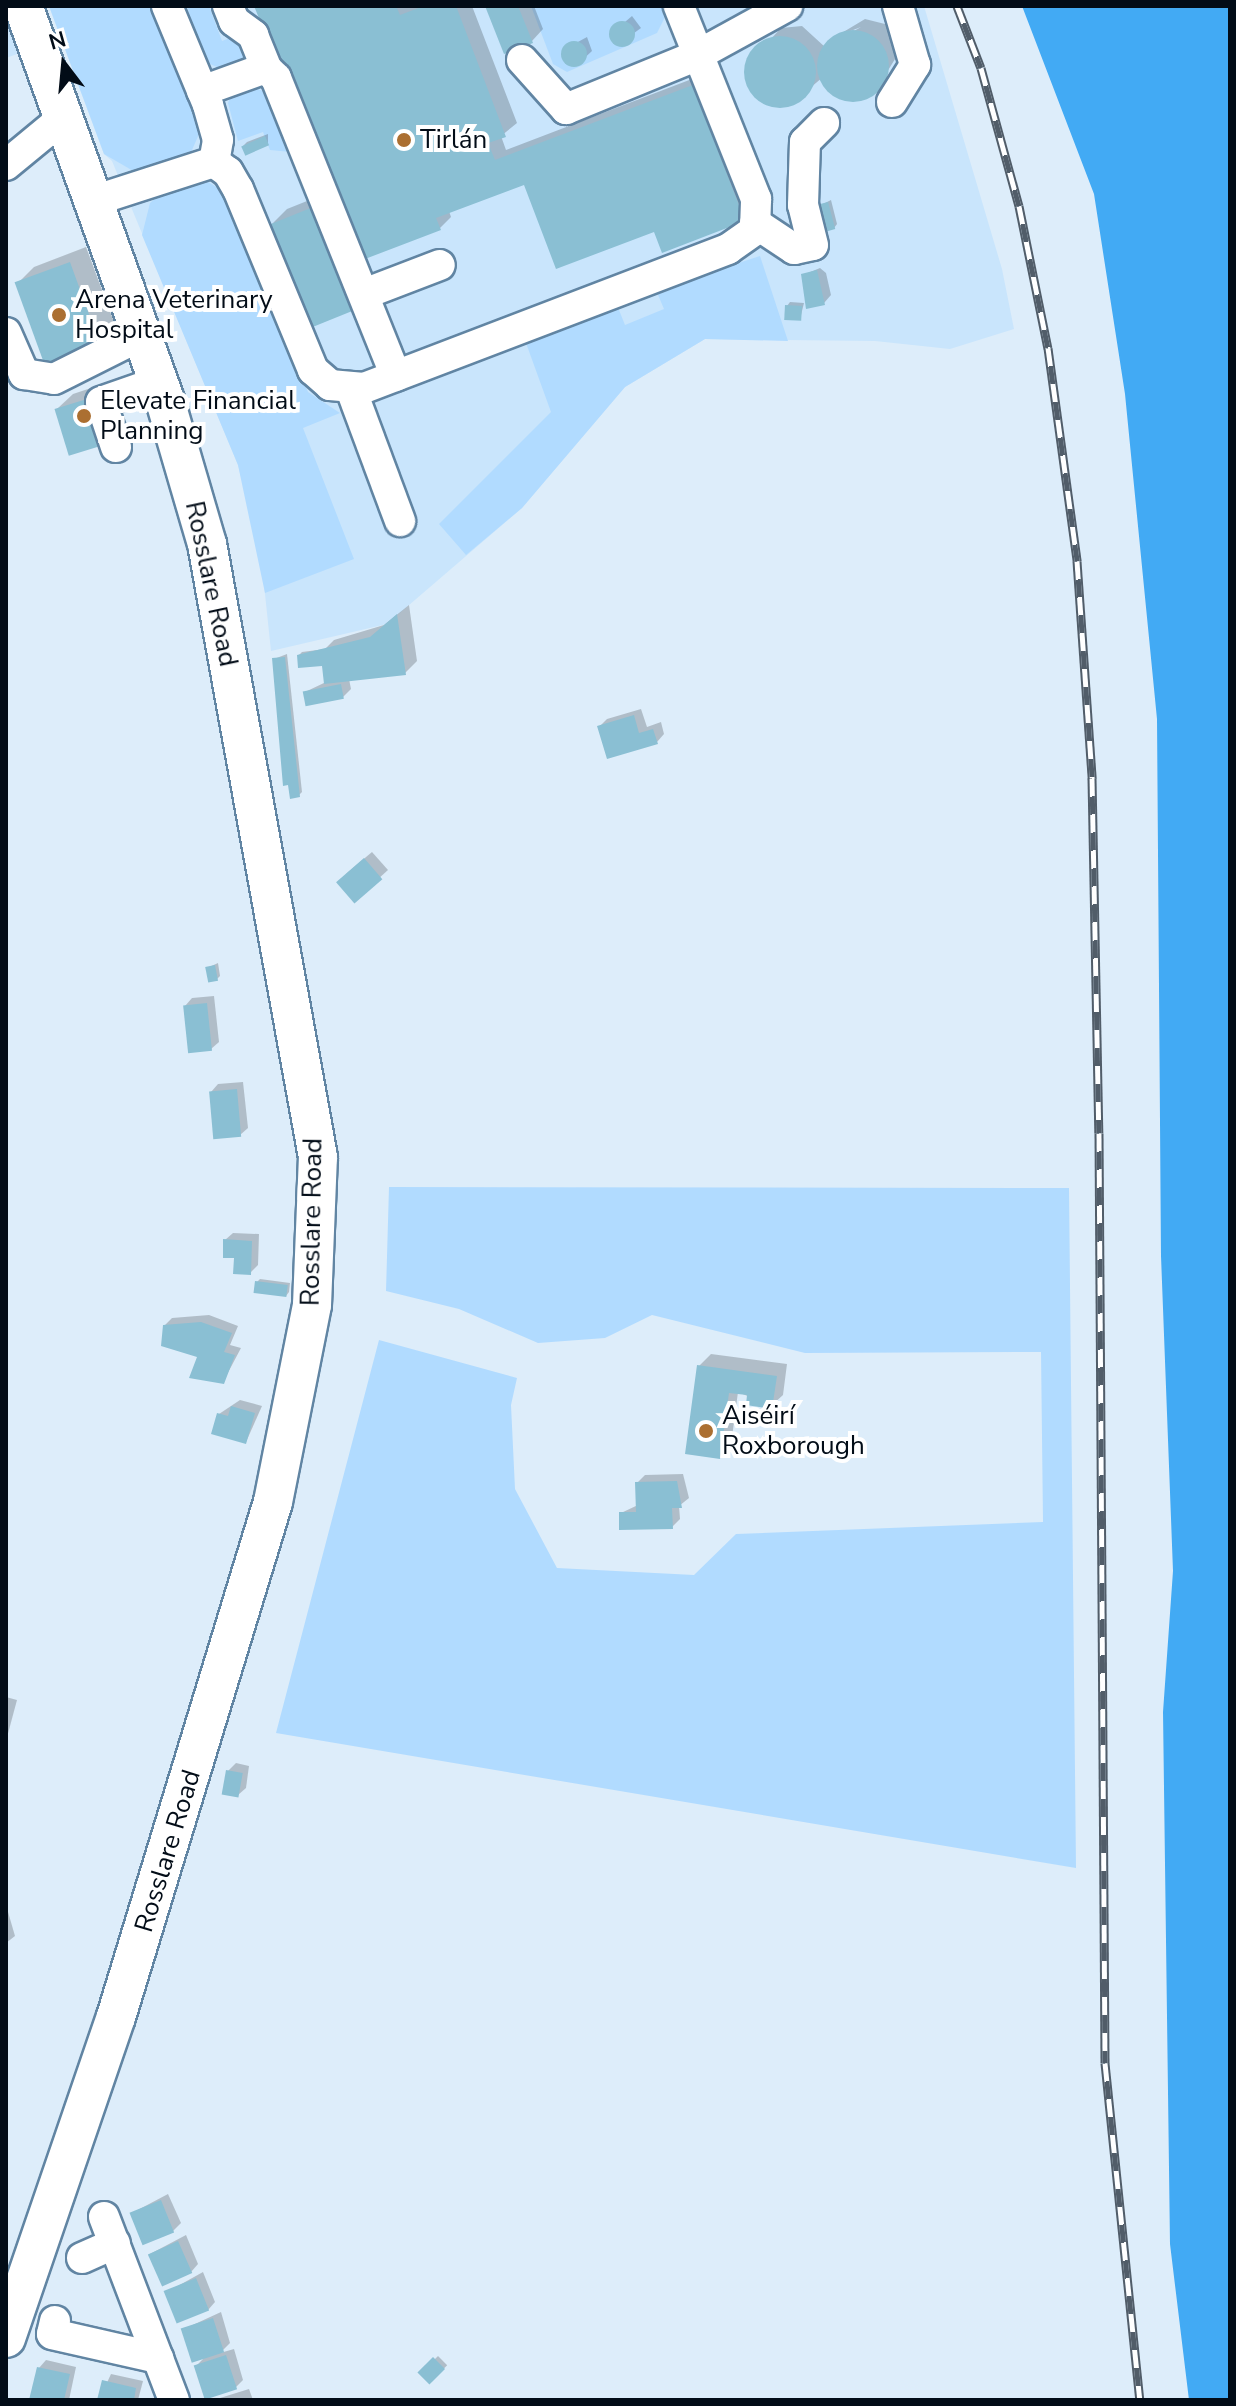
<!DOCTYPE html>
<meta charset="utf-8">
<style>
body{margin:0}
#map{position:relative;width:1236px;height:2406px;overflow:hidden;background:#ddedfa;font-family:"Nunito Sans",sans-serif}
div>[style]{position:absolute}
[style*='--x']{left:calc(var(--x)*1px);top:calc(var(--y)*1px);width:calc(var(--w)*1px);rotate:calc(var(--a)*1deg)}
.built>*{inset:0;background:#c9e5fc}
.green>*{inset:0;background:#b1dbff}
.water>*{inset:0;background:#42aaf4}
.shadow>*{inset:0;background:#0003;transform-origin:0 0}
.building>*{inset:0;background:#8abfd3;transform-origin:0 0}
.round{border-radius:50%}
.roads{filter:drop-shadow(2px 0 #6185a3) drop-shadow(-2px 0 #6185a3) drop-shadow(0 2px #6185a3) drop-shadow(0 -2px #6185a3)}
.minor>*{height:30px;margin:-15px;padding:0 15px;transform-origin:15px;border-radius:15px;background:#fff}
.major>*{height:38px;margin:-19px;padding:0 19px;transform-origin:19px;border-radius:19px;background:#fff}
.rail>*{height:9px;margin-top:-4.5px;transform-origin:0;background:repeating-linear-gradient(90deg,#fff 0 18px,#515d69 0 36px);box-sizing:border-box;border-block:2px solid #515d69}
.dots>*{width:22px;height:22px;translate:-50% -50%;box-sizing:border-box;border:4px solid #fff;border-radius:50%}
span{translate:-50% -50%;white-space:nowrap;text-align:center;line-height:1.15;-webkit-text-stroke:8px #fff;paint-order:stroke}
.poi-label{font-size:26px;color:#020c17}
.left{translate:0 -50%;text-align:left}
.street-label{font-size:26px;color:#020c17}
.frame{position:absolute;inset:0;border:8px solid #020c17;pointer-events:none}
.north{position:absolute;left:24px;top:24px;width:80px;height:80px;-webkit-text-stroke:6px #fff;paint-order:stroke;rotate:344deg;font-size:22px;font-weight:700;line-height:32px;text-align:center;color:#020c17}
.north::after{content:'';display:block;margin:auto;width:28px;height:36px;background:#020c17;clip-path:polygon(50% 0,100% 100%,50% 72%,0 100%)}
</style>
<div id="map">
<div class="built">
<div style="clip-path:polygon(49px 6px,924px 6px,1002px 269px,1014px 329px,950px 349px,875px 341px,705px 339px,625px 387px,522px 508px,387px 624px,271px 651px,261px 556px,238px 465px,112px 161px,104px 154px)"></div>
<div style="clip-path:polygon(6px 18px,20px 53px,6px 58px)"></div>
</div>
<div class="green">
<div style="clip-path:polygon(49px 6px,154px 6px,202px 127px,189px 157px,135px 172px,104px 154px)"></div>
<div style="clip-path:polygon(209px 6px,222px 41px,243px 33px,249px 54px,244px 62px,222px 69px,203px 61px,187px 6px)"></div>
<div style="clip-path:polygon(531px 6px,668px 6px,669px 9px,657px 33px,567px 72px,553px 64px)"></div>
<div style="clip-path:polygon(250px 86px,268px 93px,291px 152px,270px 150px,263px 132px,238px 141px,228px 103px,232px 93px)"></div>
<div style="clip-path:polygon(205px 180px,223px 191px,308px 392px,340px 413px,303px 428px,354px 559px,265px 593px,238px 465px,142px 235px,150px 203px,163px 191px)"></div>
<div style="clip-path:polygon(760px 256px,788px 341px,705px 339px,625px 387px,522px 508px,466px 555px,439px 524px,551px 412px,526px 343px,617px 305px,625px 325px,664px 309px,656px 290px)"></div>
<div style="clip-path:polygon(389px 1187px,1069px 1188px,1076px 1868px,276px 1733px,379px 1340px,517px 1378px,511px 1405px,515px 1489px,557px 1568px,694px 1575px,736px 1534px,1043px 1522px,1041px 1352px,805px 1353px,652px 1315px,605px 1338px,538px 1343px,459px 1309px,386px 1291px)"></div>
</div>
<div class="water">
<div style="clip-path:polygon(1022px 6px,1230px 6px,1230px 2400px,1189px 2400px,1170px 2244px,1163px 1712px,1173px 1571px,1161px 1256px,1157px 719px,1125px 394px,1094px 194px)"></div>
</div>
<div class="shadow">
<div style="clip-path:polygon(256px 6px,472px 6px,517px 123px,501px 136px,506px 150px,705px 74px,755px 207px,655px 230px,525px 182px,449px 211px,451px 217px,440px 228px,366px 256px,379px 288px,271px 225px,287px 209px,332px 191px)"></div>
<div style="clip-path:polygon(487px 6px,534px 6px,543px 29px,532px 41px)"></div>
<div style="clip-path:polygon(632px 16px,641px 28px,619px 44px,612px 33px)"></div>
<div style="clip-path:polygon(865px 19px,885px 24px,900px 51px,874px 93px,851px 100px,830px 91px,823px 77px,790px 105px,767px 104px,750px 88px,747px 65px,781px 28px,802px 26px,825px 47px,861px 27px,835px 37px)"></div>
<div style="clip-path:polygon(587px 37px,592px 51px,578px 64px,568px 63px,565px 49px)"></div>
<div style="clip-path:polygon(268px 134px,268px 143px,243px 146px,247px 142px)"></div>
<div style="clip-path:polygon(831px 200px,837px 224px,834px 228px,819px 206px)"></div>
<div style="clip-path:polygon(86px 247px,117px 330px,101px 346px,18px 283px,34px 267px)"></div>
<div style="clip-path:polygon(820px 268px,826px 273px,831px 295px,824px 303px,803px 275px)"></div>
<div style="clip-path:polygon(790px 302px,804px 303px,800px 319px,787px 306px)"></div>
<div style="clip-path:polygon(103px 384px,116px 428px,57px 409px,73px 394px)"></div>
<div style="clip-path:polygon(409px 605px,417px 661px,405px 673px,349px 679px,351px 689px,343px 697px,305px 692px,326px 682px,323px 661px,299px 655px,302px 652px,325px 649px,334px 640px,384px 625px)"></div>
<div style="clip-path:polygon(287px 654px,302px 792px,299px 795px,274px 659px)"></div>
<div style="clip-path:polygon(641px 709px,647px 727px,661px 722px,664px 734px,657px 742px,599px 727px,607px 719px)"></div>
<div style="clip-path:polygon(372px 852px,388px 870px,355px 900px,346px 874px)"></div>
<div style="clip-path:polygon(218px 963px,220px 976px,217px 979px,207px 968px)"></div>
<div style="clip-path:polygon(214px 996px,219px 1042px,211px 1049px,185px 1006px,192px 998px)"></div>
<div style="clip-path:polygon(243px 1082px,248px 1128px,240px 1135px,211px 1092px,218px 1084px)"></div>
<div style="clip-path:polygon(233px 1233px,259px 1234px,258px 1265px,250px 1273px,225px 1240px)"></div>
<div style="clip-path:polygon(260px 1279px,290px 1283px,289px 1292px,286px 1296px,257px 1282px)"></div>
<div style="clip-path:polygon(209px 1315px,238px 1326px,230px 1345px,241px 1348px,223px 1382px,165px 1325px,172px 1318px)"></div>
<div style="clip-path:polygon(711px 1354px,787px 1364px,783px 1395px,771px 1406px,738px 1392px,731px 1445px,719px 1457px,699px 1366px)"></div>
<div style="clip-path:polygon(240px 1400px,262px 1406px,246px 1442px,219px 1414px)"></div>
<div style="clip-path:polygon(683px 1474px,689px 1498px,679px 1506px,680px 1519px,672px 1527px,621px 1513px,638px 1505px,637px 1483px,645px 1475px)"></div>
<div style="clip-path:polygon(6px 1697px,17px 1700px,6px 1741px)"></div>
<div style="clip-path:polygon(236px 1763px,249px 1766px,246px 1788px,238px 1795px,228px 1771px)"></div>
<div style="clip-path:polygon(6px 1905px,15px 1936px,6px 1943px)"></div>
<div style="clip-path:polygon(168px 2194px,181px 2223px,173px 2231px,132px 2213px)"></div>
<div style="clip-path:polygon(186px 2235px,198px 2264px,191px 2272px,150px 2254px)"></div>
<div style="clip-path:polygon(203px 2272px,215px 2302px,208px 2310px,167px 2292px)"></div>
<div style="clip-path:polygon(221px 2312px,230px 2343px,220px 2353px,234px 2349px,243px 2380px,236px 2387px,196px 2366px,207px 2355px,184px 2329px)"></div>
<div style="left:438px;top:2356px;width:13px;height:24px;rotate:45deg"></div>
<div style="clip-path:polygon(46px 2360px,76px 2367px,69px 2400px,31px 2400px,39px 2368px)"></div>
<div style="clip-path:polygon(111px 2374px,143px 2381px,138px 2400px,99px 2400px)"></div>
<div style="clip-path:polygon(249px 2389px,253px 2400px,218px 2400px,220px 2398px)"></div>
</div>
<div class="building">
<div style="clip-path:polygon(254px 6px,396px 6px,400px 15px,424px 6px,456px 6px,506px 137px,488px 143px,495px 160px,693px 85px,745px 221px,662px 253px,654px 232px,556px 269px,524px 185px,436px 218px,441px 230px,365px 259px,340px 194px,332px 197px)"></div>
<div style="clip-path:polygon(485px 6px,518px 6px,533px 43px,504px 54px)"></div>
<div class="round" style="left:609px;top:21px;width:26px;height:26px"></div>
<div class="round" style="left:817px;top:30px;width:72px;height:72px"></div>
<div class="round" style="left:744px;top:36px;width:72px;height:72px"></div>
<div class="round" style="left:561px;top:41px;width:26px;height:26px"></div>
<div style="left:265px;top:136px;width:10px;height:26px;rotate:66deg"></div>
<div style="left:828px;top:202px;width:28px;height:11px;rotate:75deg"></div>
<div style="left:323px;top:203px;width:111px;height:58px;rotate:68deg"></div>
<div style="left:70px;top:262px;width:92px;height:59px;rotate:70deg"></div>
<div style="clip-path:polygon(817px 270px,825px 305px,806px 309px,801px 274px)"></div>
<div style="left:785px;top:305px;width:17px;height:15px;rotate:3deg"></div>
<div style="left:87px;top:399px;width:49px;height:34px;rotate:73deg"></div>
<div style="clip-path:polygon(397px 614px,406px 675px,324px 684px,322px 666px,298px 668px,297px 655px,370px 637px)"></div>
<div style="clip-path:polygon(285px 657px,300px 797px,290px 799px,288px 785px,283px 786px,272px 658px)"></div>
<div style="left:341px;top:684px;width:15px;height:39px;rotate:79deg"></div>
<div style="clip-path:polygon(634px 715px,639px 733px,653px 729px,658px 744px,607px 759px,597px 726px)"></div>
<div style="left:364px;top:858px;width:28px;height:37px;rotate:49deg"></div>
<div style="left:215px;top:965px;width:16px;height:10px;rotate:79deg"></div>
<div style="left:207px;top:1003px;width:48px;height:24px;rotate:84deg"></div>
<div style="left:237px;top:1089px;width:48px;height:28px;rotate:85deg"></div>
<div style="clip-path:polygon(223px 1239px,252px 1241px,251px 1275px,233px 1274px,234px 1258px,223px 1258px)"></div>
<div style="left:255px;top:1281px;width:33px;height:12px;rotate:7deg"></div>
<div style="clip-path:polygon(201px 1322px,232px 1333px,224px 1352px,235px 1355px,224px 1384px,189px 1378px,197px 1357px,161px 1346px,163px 1325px)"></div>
<div style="clip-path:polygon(697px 1365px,777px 1376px,772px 1409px,746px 1405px,747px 1395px,729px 1393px,720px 1459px,685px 1454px)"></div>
<div style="clip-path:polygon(231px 1406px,255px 1413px,246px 1444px,211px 1434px,217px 1413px,228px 1416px)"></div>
<div style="clip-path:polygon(677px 1481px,682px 1508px,672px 1508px,673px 1529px,619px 1530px,619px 1512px,636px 1512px,635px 1482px)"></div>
<div style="left:226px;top:1770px;width:17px;height:25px;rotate:10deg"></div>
<div style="left:161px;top:2200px;width:35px;height:34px;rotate:68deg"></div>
<div style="left:178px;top:2241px;width:35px;height:33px;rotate:66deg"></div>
<div style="left:196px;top:2278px;width:35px;height:35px;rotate:68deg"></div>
<div style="left:213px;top:2318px;width:36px;height:34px;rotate:72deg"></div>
<div style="left:226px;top:2355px;width:36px;height:34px;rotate:72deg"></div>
<div style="left:433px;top:2357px;width:17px;height:22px;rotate:45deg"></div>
<div style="clip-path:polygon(37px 2367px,70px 2374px,64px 2400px,29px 2400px)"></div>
<div style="clip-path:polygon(102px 2380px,136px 2388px,134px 2400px,97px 2400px)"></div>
</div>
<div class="roads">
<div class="minor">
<div style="--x:167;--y:6;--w:107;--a:67.5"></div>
<div style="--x:208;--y:105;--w:36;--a:74"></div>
<div style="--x:218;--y:140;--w:22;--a:100"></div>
<div style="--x:228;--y:6;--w:16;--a:68"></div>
<div style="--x:234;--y:21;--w:24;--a:36"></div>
<div style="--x:253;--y:35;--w:35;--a:68"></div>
<div style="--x:266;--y:68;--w:14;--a:45"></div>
<div style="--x:276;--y:78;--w:321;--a:68.1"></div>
<div style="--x:522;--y:60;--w:66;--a:48.1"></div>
<div style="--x:566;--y:109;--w:143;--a:-22.2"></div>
<div style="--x:698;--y:55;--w:102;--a:-28.8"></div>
<div style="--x:202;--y:91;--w:68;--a:-19.8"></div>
<div style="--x:892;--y:102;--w:44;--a:-58.1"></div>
<div style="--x:915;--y:65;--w:61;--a:-106.1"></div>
<div style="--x:214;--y:162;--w:17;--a:36"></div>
<div style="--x:228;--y:172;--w:20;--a:60"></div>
<div style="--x:238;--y:189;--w:196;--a:67.5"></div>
<div style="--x:313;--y:370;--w:23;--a:41"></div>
<div style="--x:330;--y:385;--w:34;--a:5"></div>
<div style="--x:364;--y:388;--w:390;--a:-20.9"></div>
<div style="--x:728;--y:249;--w:33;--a:-35"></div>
<div style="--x:755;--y:230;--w:31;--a:-88"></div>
<div style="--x:756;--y:199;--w:208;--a:-111.8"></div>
<div style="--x:6;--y:165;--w:74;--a:-39.5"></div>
<div style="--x:93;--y:201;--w:127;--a:-17.9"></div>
<div style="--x:755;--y:223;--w:47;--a:33.7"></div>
<div style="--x:794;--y:249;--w:19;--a:-12"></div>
<div style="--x:813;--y:245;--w:41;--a:-104"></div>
<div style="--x:803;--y:205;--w:63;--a:-88.2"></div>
<div style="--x:805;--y:142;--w:27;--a:-45"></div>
<div style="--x:364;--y:294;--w:81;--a:-20.9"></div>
<div style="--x:6;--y:333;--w:45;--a:66.3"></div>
<div style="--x:24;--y:374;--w:30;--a:9"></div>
<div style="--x:54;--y:379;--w:98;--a:-26.6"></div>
<div style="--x:351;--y:389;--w:141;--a:69.6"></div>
<div style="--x:116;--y:447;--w:47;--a:-108.4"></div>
<div style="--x:101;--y:402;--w:60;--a:-19.3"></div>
<div style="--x:104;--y:2217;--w:196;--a:69.1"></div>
<div style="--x:82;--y:2258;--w:36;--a:-24"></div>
<div style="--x:55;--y:2321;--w:13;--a:103"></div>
<div style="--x:52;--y:2334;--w:109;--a:12.8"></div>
</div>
<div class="major">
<div style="--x:6;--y:2338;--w:339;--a:-71.1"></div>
<div style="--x:116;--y:2017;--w:538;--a:-73.05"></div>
<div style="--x:273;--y:1502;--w:201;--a:-78.8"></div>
<div style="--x:312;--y:1305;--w:148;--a:-87.7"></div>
<div style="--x:318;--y:1157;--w:623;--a:-100.26"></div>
<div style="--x:207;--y:544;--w:150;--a:-106.3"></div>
<div style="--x:165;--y:400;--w:419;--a:-109.8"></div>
</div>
</div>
<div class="rail">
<div style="--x:957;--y:6;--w:66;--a:68.8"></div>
<div style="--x:981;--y:68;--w:143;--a:74.6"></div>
<div style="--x:1019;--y:206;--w:145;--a:78.5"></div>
<div style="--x:1048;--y:348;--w:215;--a:82.2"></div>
<div style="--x:1077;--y:561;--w:218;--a:86"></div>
<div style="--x:1092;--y:778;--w:355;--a:88.9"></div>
<div style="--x:1099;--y:1133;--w:930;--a:89.63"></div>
<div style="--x:1105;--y:2063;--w:339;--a:84.1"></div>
</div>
<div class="dots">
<div style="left:404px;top:140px;background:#ab6f31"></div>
<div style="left:59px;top:315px;background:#ab6f31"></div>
<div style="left:84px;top:416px;background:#ab6f31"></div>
<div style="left:706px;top:1431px;background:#ab6f31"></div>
</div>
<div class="poi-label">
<span class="left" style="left:420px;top:140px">Tirlán</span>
<span class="left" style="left:75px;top:315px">Arena Veterinary<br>Hospital</span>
<span class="left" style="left:100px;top:416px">Elevate Financial<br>Planning</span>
<span class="left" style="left:722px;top:1431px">Aiséirí<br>Roxborough</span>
</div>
<div class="street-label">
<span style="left:211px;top:584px;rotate:78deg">Rosslare Road</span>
<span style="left:312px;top:1222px;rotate:-89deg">Rosslare Road</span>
<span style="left:168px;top:1851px;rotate:-73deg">Rosslare Road</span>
</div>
<div class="frame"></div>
<div class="north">N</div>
</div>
